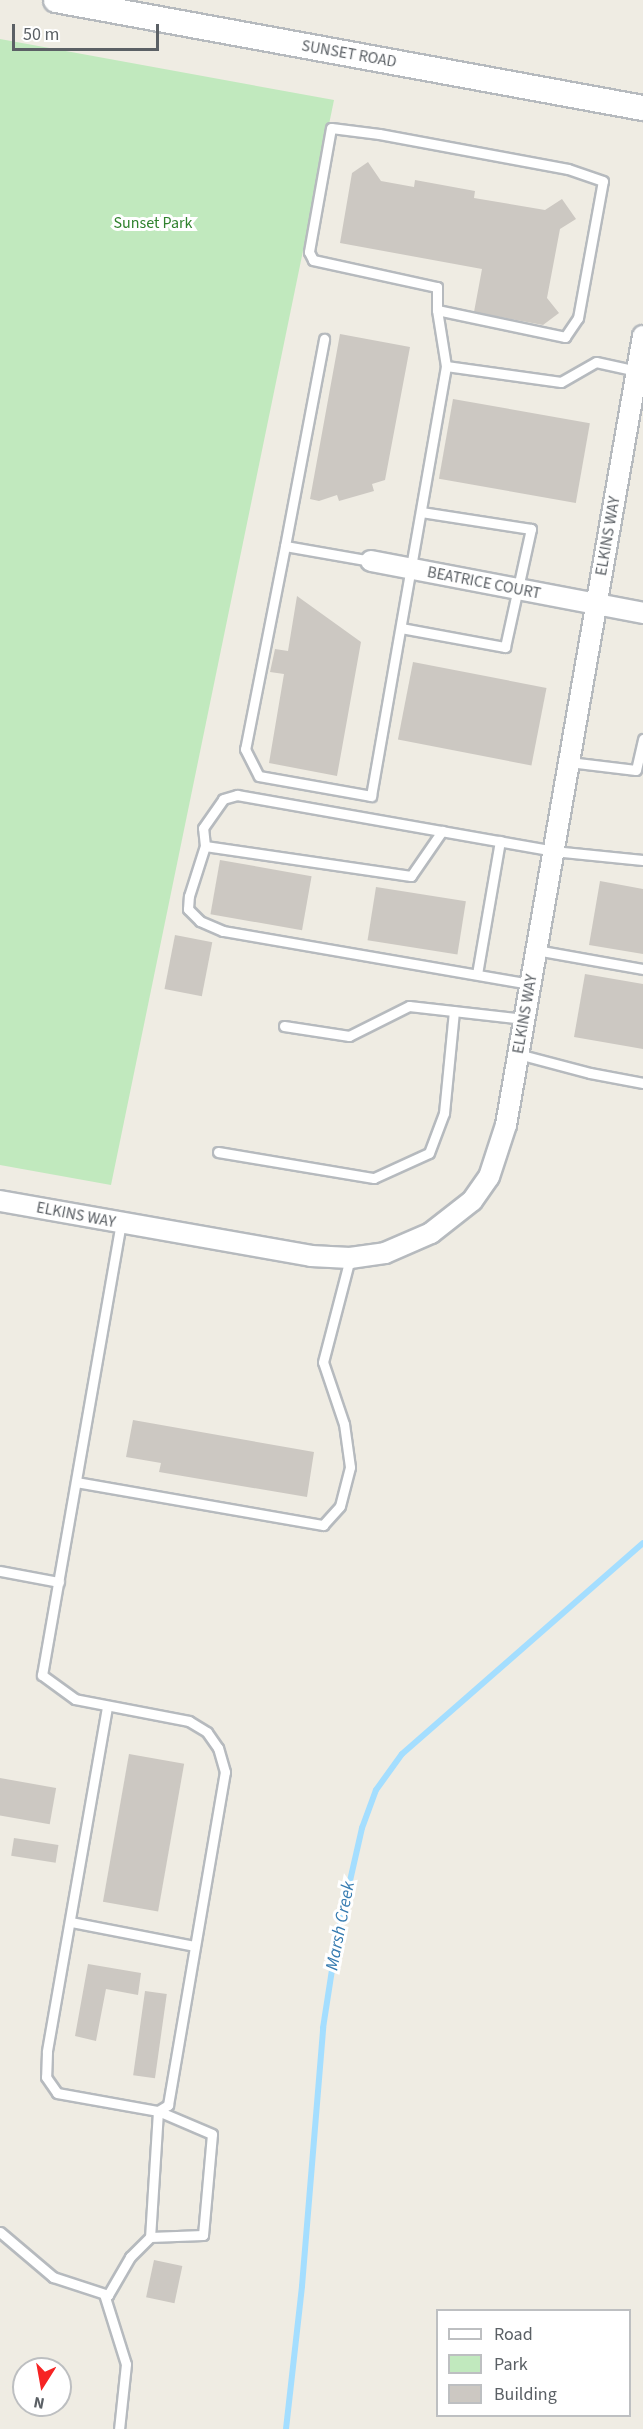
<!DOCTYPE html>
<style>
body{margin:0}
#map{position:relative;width:643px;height:2429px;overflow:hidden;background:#efece3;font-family:"Source Sans 3",sans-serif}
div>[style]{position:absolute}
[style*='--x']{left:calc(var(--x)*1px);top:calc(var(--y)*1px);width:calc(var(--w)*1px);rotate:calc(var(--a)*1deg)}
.green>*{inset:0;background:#c1e9be}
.stream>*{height:6px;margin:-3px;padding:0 3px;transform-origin:3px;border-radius:3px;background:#a4deff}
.building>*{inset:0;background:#ccc8c2;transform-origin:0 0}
.roads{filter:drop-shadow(2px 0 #b6babe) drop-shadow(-2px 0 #b6babe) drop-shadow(0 2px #b6babe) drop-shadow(0 -2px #b6babe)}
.service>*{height:9px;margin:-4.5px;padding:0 4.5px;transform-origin:4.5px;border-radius:4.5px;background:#fff}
.minor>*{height:20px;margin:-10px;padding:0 10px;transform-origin:10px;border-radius:10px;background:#fff}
.tertiary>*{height:24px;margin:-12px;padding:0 12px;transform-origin:12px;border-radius:12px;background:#fff}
span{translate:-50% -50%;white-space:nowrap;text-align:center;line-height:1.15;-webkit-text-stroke:6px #fff;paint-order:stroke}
.street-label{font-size:16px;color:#5b6065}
.park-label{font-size:16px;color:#30822e}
.water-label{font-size:18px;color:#367bb0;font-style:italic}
.legend{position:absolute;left:436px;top:2309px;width:195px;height:108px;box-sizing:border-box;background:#fff;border:2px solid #bdbfc1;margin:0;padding:8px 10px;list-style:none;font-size:18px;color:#5b6065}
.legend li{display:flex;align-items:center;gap:12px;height:30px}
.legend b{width:30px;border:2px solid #bdbfc1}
.north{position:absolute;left:12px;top:2357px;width:60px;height:60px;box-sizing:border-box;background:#fff;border:2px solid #bdbfc1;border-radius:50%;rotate:191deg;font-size:16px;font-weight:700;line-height:24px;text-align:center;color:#5b6065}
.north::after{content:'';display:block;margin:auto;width:21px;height:27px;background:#f62323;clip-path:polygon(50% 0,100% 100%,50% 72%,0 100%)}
.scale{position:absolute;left:12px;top:24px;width:147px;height:27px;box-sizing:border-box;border:3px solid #5b6065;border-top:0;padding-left:8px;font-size:18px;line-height:21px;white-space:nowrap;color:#5b6065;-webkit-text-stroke:4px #fff;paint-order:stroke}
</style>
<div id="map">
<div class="green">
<div style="clip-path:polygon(0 39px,334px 100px,111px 1185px,0 1165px)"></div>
</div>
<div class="stream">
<div style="--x:286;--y:2429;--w:144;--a:-83.6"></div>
<div style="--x:302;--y:2286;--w:259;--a:-85.3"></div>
<div style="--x:323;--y:2028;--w:91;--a:-81.2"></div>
<div style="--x:337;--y:1938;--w:113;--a:-77.2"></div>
<div style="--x:362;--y:1828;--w:40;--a:-69.8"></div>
<div style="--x:376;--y:1790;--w:44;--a:-54.2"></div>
<div style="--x:402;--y:1754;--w:320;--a:-41.2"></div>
</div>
<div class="building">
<div style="clip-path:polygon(368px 162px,381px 181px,414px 187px,415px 180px,475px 191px,474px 198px,545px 210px,562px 199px,576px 219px,560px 229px,547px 298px,559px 313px,543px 325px,474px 312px,482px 269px,340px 243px,352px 173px)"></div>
<div style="clip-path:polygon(340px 334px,410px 347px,385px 480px,372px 484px,374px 491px,339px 501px,337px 495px,319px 501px,310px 499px)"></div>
<div style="left:453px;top:399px;width:139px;height:81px;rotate:10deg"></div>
<div style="clip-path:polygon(297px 596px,361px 642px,337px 776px,269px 763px,284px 674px,270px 672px,275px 649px,288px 651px)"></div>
<div style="left:413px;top:662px;width:136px;height:79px;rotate:11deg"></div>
<div style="left:220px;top:860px;width:93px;height:55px;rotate:10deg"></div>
<div style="clip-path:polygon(600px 881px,643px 889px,643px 954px,589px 945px)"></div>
<div style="left:376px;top:887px;width:91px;height:54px;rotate:9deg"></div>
<div style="left:175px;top:935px;width:38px;height:55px;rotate:11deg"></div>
<div style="clip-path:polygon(585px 974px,643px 984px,643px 1049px,574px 1037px)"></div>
<div style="clip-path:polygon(133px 1420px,314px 1452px,307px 1497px,159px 1472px,161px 1463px,126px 1457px)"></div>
<div style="left:129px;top:1754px;width:56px;height:150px;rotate:10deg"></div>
<div style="left:0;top:1778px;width:57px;height:37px;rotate:10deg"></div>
<div style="left:14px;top:1838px;width:45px;height:18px;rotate:9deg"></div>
<div style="clip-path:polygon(88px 1964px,141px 1973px,138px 1995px,106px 1989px,96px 2041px,75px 2036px)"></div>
<div style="left:145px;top:1991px;width:22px;height:85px;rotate:8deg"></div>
<div style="left:154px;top:2260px;width:29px;height:38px;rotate:12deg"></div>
</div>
<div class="roads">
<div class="service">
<div style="--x:437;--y:310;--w:131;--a:11.9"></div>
<div style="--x:565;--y:337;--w:23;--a:-56"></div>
<div style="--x:578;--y:318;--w:139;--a:-79.7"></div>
<div style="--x:603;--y:181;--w:37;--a:-161"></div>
<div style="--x:568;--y:169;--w:192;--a:-169.5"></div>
<div style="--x:379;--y:134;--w:48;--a:-172.9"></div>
<div style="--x:331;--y:128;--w:126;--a:100.1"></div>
<div style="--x:309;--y:252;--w:9;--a:63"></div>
<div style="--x:313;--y:260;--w:127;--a:12.3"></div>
<div style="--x:437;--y:287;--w:23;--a:90"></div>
<div style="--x:437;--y:310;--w:57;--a:80.9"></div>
<div style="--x:285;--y:546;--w:211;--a:-79.3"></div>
<div style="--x:371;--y:561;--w:87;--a:-170.1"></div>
<div style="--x:285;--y:546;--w:207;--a:101.1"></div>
<div style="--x:245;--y:749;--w:30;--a:63"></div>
<div style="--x:259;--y:776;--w:114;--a:10.1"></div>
<div style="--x:371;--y:796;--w:436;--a:-80.1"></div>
<div style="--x:446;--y:366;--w:116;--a:7.9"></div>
<div style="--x:561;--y:382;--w:40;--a:-29.7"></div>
<div style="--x:596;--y:362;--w:42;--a:12.4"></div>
<div style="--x:401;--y:628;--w:106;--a:10.4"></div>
<div style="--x:505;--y:647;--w:121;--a:-77.6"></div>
<div style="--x:531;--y:529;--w:111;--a:-171.2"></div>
<div style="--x:569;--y:762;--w:67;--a:6.8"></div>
<div style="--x:636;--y:770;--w:32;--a:-77"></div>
<div style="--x:205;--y:846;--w:208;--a:8.3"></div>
<div style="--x:411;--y:876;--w:55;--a:-55.4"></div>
<div style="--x:536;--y:950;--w:109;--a:10.1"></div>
<div style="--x:477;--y:974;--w:135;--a:-80.2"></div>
<div style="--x:530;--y:984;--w:312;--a:-170.2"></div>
<div style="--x:223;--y:931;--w:25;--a:-157"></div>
<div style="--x:200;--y:921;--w:17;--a:-135"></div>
<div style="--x:188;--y:909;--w:13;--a:-86"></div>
<div style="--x:189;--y:896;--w:52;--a:-72.3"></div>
<div style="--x:205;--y:846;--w:18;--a:-96"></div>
<div style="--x:203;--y:828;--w:35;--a:-55"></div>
<div style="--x:223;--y:799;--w:15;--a:-16"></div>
<div style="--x:237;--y:795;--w:321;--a:10"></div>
<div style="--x:553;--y:851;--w:90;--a:5.7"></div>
<div style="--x:284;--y:1026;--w:66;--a:8.7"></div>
<div style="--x:349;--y:1036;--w:67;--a:-26.6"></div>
<div style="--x:409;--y:1006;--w:116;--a:6.4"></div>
<div style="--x:518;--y:1054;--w:74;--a:14.8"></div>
<div style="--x:590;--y:1073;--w:54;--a:10.7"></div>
<div style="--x:218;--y:1152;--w:158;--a:9.5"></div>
<div style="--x:374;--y:1178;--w:60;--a:-24.4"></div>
<div style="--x:429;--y:1153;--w:43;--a:-69.4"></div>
<div style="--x:444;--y:1113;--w:102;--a:-84.4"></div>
<div style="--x:76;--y:1482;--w:251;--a:9.9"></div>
<div style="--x:323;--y:1525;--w:25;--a:-48"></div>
<div style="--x:340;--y:1506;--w:40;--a:-75.6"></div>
<div style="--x:350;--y:1467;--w:43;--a:-97.9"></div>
<div style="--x:344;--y:1424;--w:65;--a:-108.7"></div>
<div style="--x:323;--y:1362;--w:107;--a:-75.4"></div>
<div style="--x:0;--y:1571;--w:60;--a:10.6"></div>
<div style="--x:107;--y:1707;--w:350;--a:99.9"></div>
<div style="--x:47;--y:2052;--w:25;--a:92"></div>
<div style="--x:46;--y:2077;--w:19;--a:55"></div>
<div style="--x:57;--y:2093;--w:103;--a:10.1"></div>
<div style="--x:158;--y:2111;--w:12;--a:-31"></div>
<div style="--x:168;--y:2105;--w:338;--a:-80.3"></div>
<div style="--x:225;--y:1772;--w:25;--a:-106"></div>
<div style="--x:218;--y:1748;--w:19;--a:-125"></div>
<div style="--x:207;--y:1732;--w:21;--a:-149"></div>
<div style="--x:189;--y:1721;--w:116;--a:-169.1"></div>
<div style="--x:75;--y:1699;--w:41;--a:-144"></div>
<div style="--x:42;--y:1675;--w:458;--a:-80.1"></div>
<div style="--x:71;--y:1922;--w:126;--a:11"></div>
<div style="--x:0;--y:2232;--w:70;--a:40.3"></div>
<div style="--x:53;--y:2277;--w:58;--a:18.1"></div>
<div style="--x:108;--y:2295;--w:44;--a:-59.9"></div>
<div style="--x:130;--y:2257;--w:28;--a:-45"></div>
<div style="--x:150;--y:2237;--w:53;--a:-2.2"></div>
<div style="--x:203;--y:2235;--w:101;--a:-84.9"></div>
<div style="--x:212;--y:2134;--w:59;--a:-156.9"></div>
<div style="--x:158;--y:2111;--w:126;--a:93.6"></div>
<div style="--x:104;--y:2294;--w:73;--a:72.6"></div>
<div style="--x:126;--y:2364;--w:65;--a:96.1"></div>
</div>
<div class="minor">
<div style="--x:371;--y:561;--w:277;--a:10.8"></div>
<div style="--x:0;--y:1201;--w:316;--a:10"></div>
<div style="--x:311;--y:1256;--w:39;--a:3"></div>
<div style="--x:350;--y:1258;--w:35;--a:-8"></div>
<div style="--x:385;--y:1253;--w:50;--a:-23.5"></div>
<div style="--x:431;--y:1233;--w:52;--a:-38"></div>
<div style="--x:472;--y:1201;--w:29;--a:-55"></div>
<div style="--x:489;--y:1177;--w:55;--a:-71.9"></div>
<div style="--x:506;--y:1125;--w:801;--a:-80.15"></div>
</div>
<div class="tertiary">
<div style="--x:56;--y:0;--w:597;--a:10.43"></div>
</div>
</div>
<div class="street-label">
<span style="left:349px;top:54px;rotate:10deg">SUNSET ROAD</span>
<span style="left:608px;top:536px;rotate:-80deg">ELKINS WAY</span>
<span style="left:484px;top:583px;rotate:11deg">BEATRICE COURT</span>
<span style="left:525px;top:1014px;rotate:-80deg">ELKINS WAY</span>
<span style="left:76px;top:1215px;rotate:11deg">ELKINS WAY</span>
</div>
<div class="park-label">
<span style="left:153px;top:223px">Sunset Park</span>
</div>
<div class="water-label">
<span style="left:341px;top:1926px;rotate:-79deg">Marsh Creek</span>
</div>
<ul class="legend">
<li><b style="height:8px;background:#fff"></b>Road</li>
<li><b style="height:16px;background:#c1e9be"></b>Park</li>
<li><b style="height:16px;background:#ccc8c2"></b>Building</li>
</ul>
<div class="north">N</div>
<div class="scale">50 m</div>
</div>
